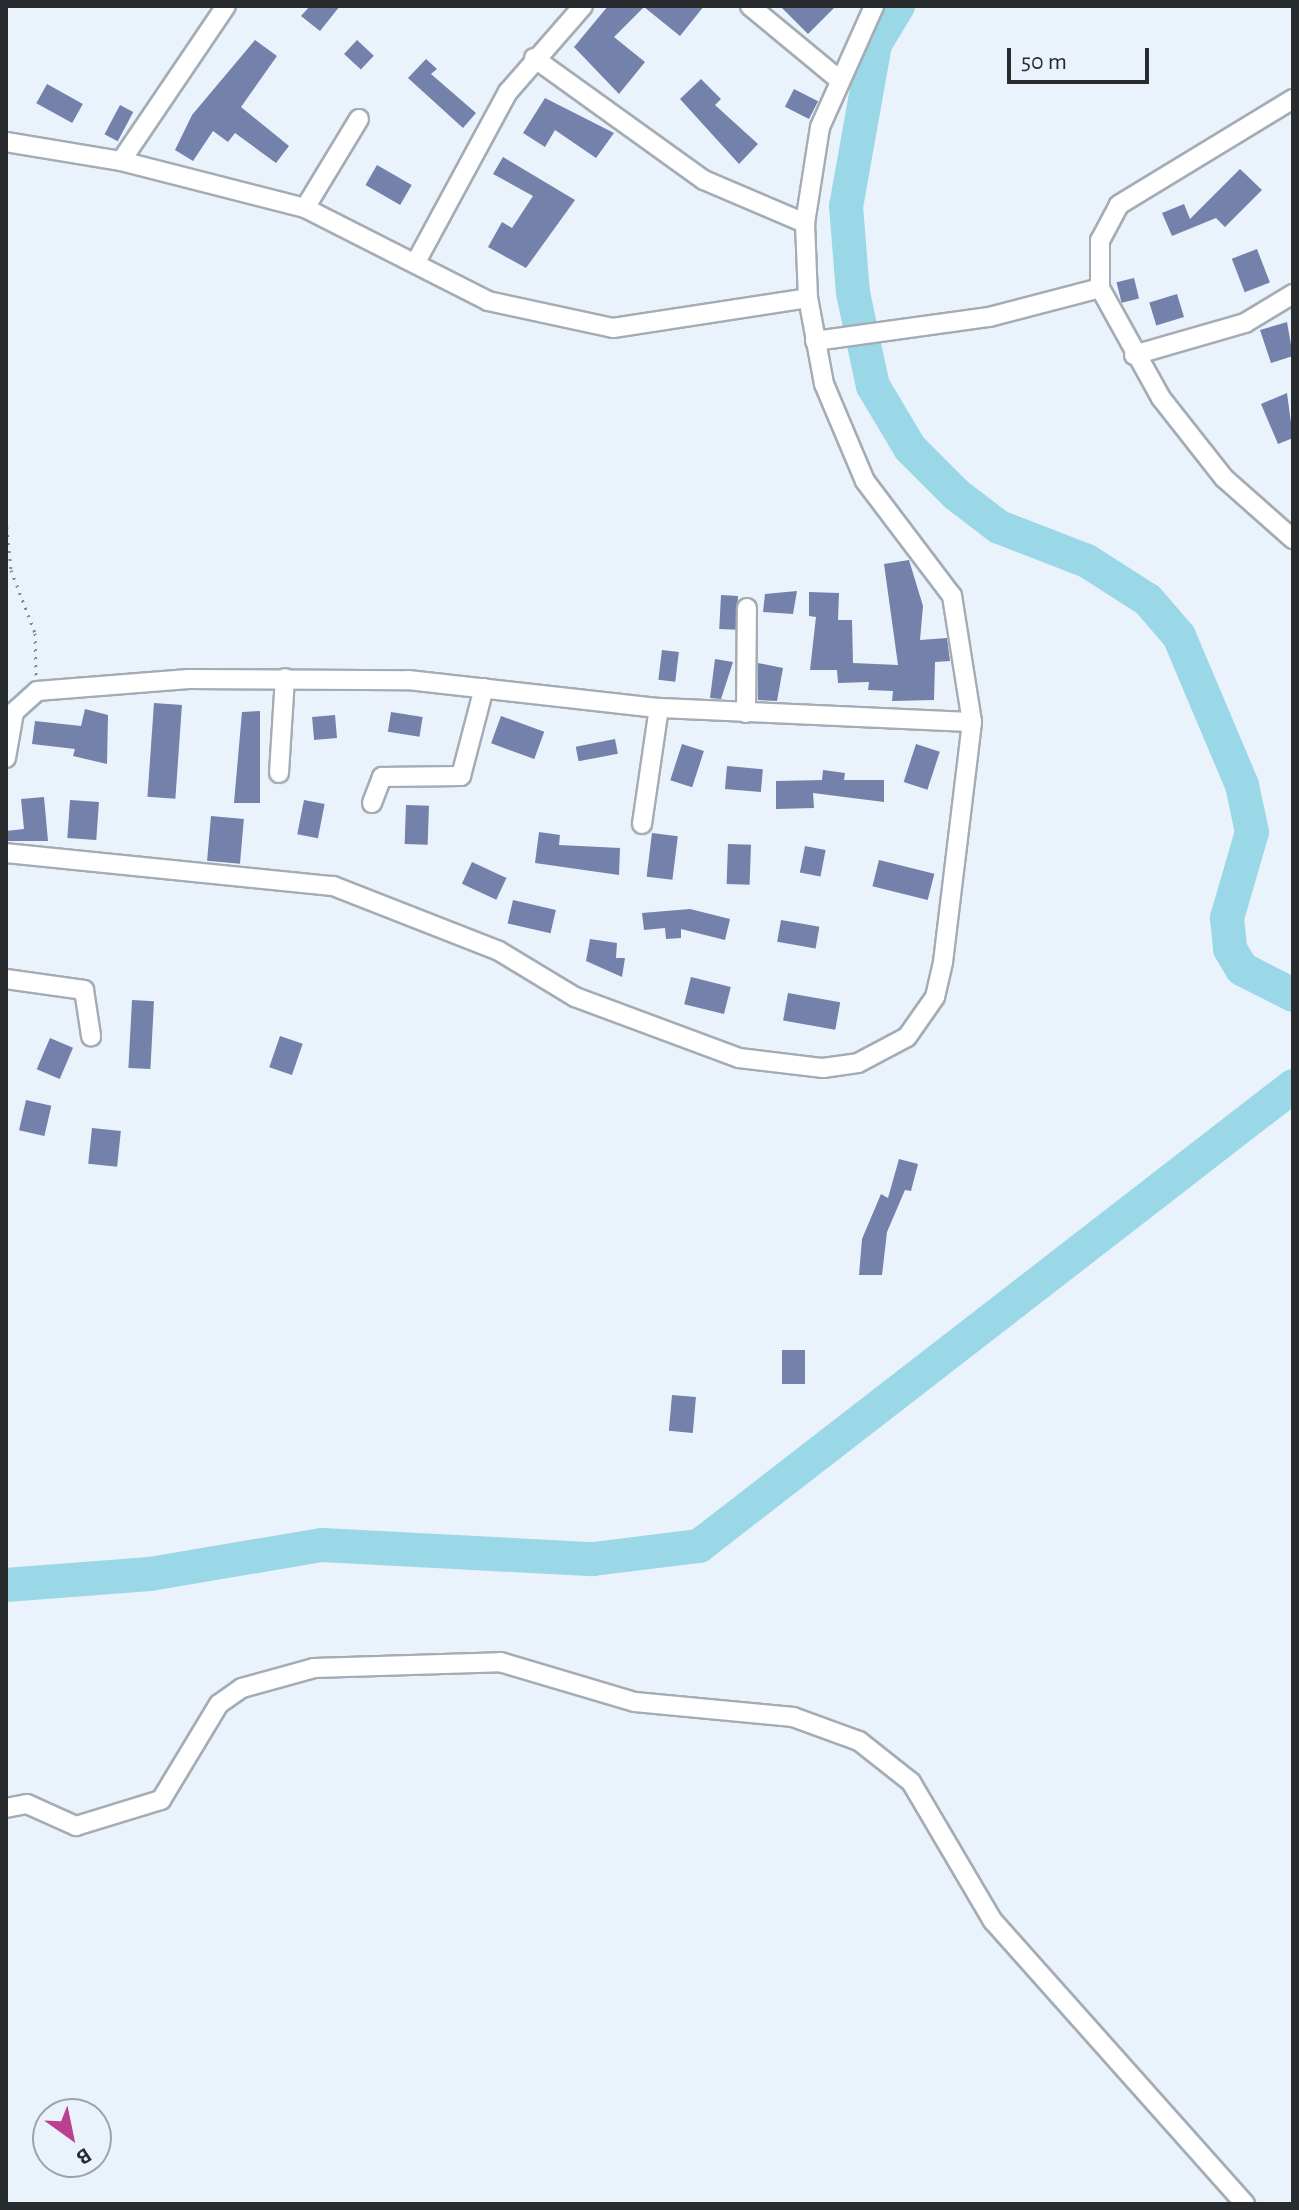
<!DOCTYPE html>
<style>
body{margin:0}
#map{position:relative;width:1299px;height:2210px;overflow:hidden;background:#eaf2fc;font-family:"Alegreya Sans",sans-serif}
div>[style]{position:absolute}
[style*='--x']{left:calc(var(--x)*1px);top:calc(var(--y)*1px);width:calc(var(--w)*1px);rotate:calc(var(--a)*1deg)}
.river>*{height:34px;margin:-17px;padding:0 17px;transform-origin:17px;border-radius:17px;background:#9ad8e8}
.building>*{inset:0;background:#7381ab;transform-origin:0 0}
.path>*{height:3px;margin-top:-1.5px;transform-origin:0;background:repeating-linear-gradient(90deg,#868b92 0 2px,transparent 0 8px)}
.roads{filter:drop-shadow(2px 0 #a4acb5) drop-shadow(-2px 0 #a4acb5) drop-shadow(0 2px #a4acb5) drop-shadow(0 -2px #a4acb5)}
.street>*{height:18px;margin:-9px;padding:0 9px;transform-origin:9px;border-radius:9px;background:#fff}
span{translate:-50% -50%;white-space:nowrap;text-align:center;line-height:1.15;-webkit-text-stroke:6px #eaf2fc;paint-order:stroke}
.frame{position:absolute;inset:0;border:8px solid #282c2f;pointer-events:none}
.north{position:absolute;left:32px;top:2098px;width:80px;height:80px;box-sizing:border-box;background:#eaf2fc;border:2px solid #9ca3aa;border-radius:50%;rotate:147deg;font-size:22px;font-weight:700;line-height:32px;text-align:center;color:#282c2f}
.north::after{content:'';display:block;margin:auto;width:28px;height:36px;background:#ba4092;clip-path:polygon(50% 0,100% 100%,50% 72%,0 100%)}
.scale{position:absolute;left:1007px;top:48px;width:142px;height:36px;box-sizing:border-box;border:4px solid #282c2f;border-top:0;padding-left:10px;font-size:24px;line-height:28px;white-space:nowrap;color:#282c2f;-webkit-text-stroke:6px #eaf2fc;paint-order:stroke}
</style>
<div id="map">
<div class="river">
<div style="--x:898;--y:6;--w:44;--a:121.2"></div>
<div style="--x:875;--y:44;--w:165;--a:100.1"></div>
<div style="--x:846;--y:206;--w:87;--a:85.4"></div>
<div style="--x:853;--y:293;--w:95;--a:77.9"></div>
<div style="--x:873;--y:386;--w:72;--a:59.2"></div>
<div style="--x:910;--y:448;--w:66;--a:45"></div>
<div style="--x:957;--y:495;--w:53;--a:37.3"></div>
<div style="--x:999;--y:527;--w:94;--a:21.1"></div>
<div style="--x:1087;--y:561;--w:72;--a:32.6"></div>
<div style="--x:1148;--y:600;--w:48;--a:49.3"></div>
<div style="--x:1179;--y:636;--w:162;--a:67.1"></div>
<div style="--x:1242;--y:785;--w:48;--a:78"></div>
<div style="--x:1252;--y:832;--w:90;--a:106.2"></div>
<div style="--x:1227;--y:918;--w:31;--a:84"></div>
<div style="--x:1230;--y:949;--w:23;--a:59"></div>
<div style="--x:1242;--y:969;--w:57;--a:27"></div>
<div style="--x:6;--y:1585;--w:144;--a:-4.4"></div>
<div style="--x:150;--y:1574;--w:174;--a:-9.6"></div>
<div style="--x:322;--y:1545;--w:271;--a:3"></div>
<div style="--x:593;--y:1559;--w:107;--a:-7"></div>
<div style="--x:699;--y:1546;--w:751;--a:-37.75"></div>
</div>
<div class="building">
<div style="clip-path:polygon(310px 6px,340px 6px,320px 31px,301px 16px)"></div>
<div style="clip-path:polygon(608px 6px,704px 6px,680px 36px,644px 7px,614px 37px,645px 62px,619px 94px,574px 47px)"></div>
<div style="clip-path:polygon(780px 6px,836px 6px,808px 34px)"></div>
<div style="clip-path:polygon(255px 40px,277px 56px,241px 107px,289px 146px,276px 163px,235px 133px,228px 142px,213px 131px,193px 161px,175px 150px,192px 115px)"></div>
<div style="left:357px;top:40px;width:23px;height:19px;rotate:43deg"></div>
<div style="clip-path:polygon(426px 59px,437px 69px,431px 74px,476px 113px,463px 128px,408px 78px)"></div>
<div style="clip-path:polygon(701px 79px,721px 99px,715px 105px,758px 144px,739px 164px,680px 99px)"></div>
<div style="left:47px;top:84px;width:41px;height:22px;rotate:29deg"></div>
<div style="left:794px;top:89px;width:27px;height:20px;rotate:27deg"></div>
<div style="clip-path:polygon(545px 98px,614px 133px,596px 158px,555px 130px,545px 147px,523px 133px)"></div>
<div style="left:120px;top:105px;width:15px;height:33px;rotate:28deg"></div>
<div style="clip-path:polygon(503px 157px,575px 200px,526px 268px,488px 247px,502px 222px,512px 228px,533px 196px,493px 174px)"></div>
<div style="left:377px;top:165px;width:40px;height:23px;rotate:30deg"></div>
<div style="clip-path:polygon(1240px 169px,1262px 190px,1225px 227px,1216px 218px,1172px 236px,1162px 213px,1184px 204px,1190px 219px)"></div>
<div style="left:1257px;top:249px;width:36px;height:27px;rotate:69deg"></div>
<div style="left:1134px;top:278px;width:21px;height:18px;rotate:76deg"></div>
<div style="left:1177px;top:294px;width:24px;height:29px;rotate:73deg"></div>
<div style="clip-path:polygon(1287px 322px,1293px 356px,1271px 363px,1260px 330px)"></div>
<div style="clip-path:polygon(1287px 393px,1293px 438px,1278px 444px,1261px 404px)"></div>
<div style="clip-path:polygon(909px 560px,923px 606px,920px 640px,947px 638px,950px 661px,935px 662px,934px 700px,892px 701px,893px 691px,868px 690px,869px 682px,838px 683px,837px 670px,810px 670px,816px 617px,809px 616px,809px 592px,839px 593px,838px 620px,852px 620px,853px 663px,898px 665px,884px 564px)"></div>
<div style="clip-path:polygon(797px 591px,793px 614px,763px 612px,765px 594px)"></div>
<div style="left:721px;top:595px;width:17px;height:34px;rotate:3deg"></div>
<div style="left:662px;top:650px;width:17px;height:30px;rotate:7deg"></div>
<div style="clip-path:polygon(715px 659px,733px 662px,721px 699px,710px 698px)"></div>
<div style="clip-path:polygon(758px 663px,783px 668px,777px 701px,758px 700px)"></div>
<div style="left:154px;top:703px;width:28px;height:94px;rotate:4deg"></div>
<div style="clip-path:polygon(85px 709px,108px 715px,107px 764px,73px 756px,75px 749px,32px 744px,35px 721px,81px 726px)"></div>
<div style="clip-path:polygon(260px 711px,260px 803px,234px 803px,242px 712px)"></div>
<div style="left:391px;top:712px;width:32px;height:20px;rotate:9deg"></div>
<div style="left:335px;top:715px;width:23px;height:23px;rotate:85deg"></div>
<div style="left:501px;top:716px;width:46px;height:29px;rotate:20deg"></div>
<div style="left:615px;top:739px;width:15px;height:40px;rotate:79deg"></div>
<div style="left:682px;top:744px;width:23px;height:38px;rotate:18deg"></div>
<div style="left:916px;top:744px;width:25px;height:40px;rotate:18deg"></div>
<div style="left:727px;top:766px;width:36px;height:23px;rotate:5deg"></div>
<div style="clip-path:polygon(823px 770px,845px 773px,844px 780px,884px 780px,884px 802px,813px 793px,814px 808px,776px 809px,776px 781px,822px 780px)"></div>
<div style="clip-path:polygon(44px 797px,48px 841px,7px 841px,6px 831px,24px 829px,21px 799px)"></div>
<div style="left:70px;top:800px;width:29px;height:38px;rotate:4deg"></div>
<div style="left:304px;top:800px;width:21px;height:35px;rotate:11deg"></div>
<div style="left:406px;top:805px;width:23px;height:39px;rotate:2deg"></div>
<div style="left:211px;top:816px;width:33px;height:45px;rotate:5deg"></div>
<div style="clip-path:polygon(539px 832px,560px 835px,559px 845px,620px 848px,619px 875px,535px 863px)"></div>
<div style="left:652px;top:833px;width:26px;height:44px;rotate:7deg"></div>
<div style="left:728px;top:844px;width:23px;height:40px;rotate:2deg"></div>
<div style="left:805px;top:846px;width:21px;height:27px;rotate:11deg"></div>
<div style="left:879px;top:860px;width:57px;height:27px;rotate:14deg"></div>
<div style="left:472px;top:862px;width:38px;height:24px;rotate:25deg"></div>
<div style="left:513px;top:900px;width:44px;height:24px;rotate:13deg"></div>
<div style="clip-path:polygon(690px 909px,730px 919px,725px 940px,681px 929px,681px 938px,666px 939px,665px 928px,644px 930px,642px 913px)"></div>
<div style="left:781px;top:920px;width:39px;height:22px;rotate:10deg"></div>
<div style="clip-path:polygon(590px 939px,617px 943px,616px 958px,625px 958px,622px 977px,586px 961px)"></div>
<div style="left:691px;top:977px;width:41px;height:28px;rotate:14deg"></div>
<div style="left:788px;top:993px;width:53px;height:28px;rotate:10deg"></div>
<div style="left:132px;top:1000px;width:22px;height:68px;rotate:3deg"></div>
<div style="left:280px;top:1036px;width:24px;height:33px;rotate:19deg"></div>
<div style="left:50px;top:1038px;width:25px;height:34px;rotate:23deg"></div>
<div style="left:26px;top:1100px;width:26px;height:31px;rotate:13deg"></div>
<div style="left:92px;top:1128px;width:29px;height:36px;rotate:6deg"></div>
<div style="clip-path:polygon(899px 1159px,918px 1164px,911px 1191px,905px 1190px,887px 1232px,882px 1275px,859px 1275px,862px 1239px,881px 1194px,888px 1198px)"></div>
<div style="left:782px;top:1350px;width:23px;height:34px"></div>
<div style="left:672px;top:1395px;width:24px;height:36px;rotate:5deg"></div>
</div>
<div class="path">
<div style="--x:6;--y:519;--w:51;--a:84.4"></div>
<div style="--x:11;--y:570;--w:67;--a:69.1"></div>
<div style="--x:35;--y:633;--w:42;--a:88.6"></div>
</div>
<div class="roads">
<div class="street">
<div style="--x:750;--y:6;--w:113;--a:39.6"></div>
<div style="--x:534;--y:58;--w:209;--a:35.7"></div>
<div style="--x:704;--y:180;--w:110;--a:23.1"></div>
<div style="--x:1293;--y:99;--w:204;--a:148.7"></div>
<div style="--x:1119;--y:205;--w:40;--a:118"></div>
<div style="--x:1100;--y:240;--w:48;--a:90"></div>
<div style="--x:1100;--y:288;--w:126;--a:61"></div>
<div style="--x:1161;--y:398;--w:102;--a:51.8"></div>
<div style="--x:1224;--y:478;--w:92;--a:41.5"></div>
<div style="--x:6;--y:142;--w:117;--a:9.4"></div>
<div style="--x:121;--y:161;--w:190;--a:14.3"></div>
<div style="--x:305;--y:208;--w:205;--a:26.9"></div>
<div style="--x:488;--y:301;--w:128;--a:12.2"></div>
<div style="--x:613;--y:328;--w:197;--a:-8.7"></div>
<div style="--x:121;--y:161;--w:187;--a:-55.9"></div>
<div style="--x:305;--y:208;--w:104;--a:-58.8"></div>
<div style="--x:417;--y:260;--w:191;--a:-61.6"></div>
<div style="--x:508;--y:92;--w:114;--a:-48.9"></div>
<div style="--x:815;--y:341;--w:176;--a:-7.9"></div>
<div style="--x:989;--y:317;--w:115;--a:-14.6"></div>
<div style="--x:1134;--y:355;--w:116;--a:-16.1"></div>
<div style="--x:1245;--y:323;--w:56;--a:-31.1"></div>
<div style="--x:746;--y:713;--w:105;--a:-89.5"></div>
<div style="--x:6;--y:758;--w:47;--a:-80.1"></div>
<div style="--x:14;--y:712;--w:31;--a:-42"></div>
<div style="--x:37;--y:691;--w:152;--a:-4.5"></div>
<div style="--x:189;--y:679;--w:219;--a:0.3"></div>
<div style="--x:408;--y:680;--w:253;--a:6.4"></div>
<div style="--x:659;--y:708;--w:313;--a:2.6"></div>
<div style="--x:279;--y:773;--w:95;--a:-86.4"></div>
<div style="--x:372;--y:803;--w:28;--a:-69"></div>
<div style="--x:382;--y:777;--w:79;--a:-0.7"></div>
<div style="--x:461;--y:776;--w:91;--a:-75.4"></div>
<div style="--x:642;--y:824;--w:117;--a:-81.7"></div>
<div style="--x:6;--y:853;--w:329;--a:5.8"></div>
<div style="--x:333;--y:886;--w:178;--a:21.4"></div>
<div style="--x:499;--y:951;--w:89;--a:31.2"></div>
<div style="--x:575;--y:997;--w:175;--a:20.4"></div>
<div style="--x:739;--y:1058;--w:85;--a:6.8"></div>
<div style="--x:823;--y:1068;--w:35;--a:-8"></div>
<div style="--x:858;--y:1063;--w:55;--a:-28"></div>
<div style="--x:907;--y:1037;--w:49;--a:-55"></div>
<div style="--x:935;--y:997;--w:36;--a:-77"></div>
<div style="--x:943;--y:962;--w:242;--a:-83.1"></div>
<div style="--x:972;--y:722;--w:128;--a:-99"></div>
<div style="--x:952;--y:596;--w:144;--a:-127.1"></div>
<div style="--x:865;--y:481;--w:105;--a:-112.9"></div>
<div style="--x:824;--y:384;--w:87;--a:-100.5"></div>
<div style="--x:808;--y:298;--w:75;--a:-92.3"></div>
<div style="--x:805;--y:223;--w:97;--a:-81.1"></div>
<div style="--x:820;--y:127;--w:133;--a:-65.9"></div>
<div style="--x:6;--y:979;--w:79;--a:8"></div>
<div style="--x:84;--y:990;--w:47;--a:81.3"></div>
<div style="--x:6;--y:1808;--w:21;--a:-11"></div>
<div style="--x:27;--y:1804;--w:54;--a:24.2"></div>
<div style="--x:76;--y:1826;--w:89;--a:-17"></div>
<div style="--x:161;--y:1800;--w:112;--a:-58.9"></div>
<div style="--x:219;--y:1704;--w:28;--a:-35"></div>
<div style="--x:242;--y:1688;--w:75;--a:-15.5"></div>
<div style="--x:314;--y:1668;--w:186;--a:-1.8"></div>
<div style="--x:500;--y:1662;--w:141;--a:16.5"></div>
<div style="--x:635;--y:1702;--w:159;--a:5.4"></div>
<div style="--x:793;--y:1717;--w:70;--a:20"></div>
<div style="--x:859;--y:1741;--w:66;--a:38.3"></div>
<div style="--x:911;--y:1782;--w:161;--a:59.5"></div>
<div style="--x:993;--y:1921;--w:379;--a:48.3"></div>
</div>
</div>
<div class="frame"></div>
<div class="north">B</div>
<div class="scale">50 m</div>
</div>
